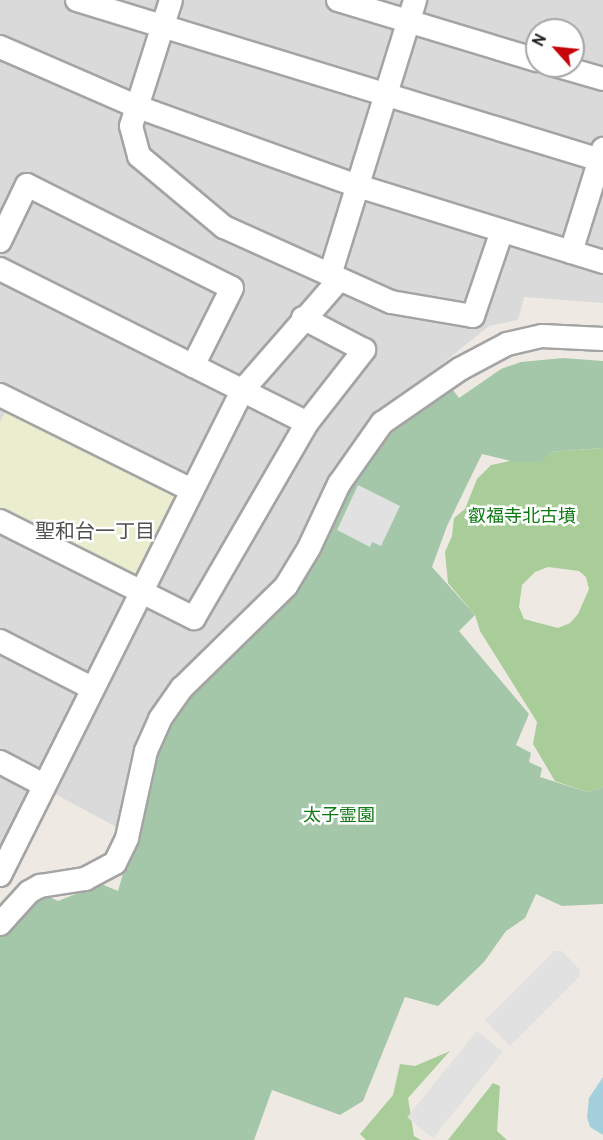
<!DOCTYPE html>
<meta charset="utf-8">
<style>
body{margin:0}
#map{position:relative;width:603px;height:1140px;overflow:hidden;background:#eeeae3;font-family:Overpass,"Noto Sans JP",sans-serif}
div>[style]{position:absolute}
[style*='--x']{left:calc(var(--x)*1px);top:calc(var(--y)*1px);width:calc(var(--w)*1px);rotate:calc(var(--a)*1deg)}
.residential>*{inset:0;background:#dbdada}
.farmland>*{inset:0;background:#ebedcf}
.forest>*{inset:0;background:#a9cd99}
.cemetery>*{inset:0;background:#a5c7a9}
.parking>*{inset:0;background:#e1e1e1;transform-origin:0 0}
.water>*{inset:0;background:#a4d0db}
.roads{filter:drop-shadow(2px 0 #a4a4a4) drop-shadow(-2px 0 #a4a4a4) drop-shadow(0 2px #a4a4a4) drop-shadow(0 -2px #a4a4a4)}
.minor>*{height:22px;margin:-11px;padding:0 11px;transform-origin:11px;border-radius:11px;background:#fff}
span{translate:-50% -50%;white-space:nowrap;text-align:center;line-height:1.15;-webkit-text-stroke:5px #fff;paint-order:stroke}
.park-label{font-size:18px;color:#0e7914}
.neighbourhood-label{font-size:20px;color:#505050}
.north{position:absolute;left:525px;top:18px;width:60px;height:60px;box-sizing:border-box;background:#fff;border:2px solid #a5a5a5;border-radius:50%;rotate:297deg;font-size:16px;font-weight:700;line-height:24px;text-align:center;color:#1d1d1d}
.north::after{content:'';display:block;margin:auto;width:21px;height:27px;background:#c60409;clip-path:polygon(50% 0,100% 100%,50% 72%,0 100%)}
</style>
<div id="map">
<div class="residential">
<div style="clip-path:polygon(evenodd,0 0,603px 0,603px 303px,524px 297px,518px 320px,489px 326px,392px 404px,282px 581px,190px 673px,122px 830px,55px 794px,34px 788px,0 855px,0 0,537px 30px,573px 30px,573px 66px,537px 66px,537px 30px)"></div>
</div>
<div class="farmland">
<div style="clip-path:polygon(8px 407px,176px 493px,131px 581px,0 514px,0 422px)"></div>
</div>
<div class="forest">
<div style="clip-path:polygon(evenodd,603px 448px,603px 787px,587px 792px,555px 781px,533px 744px,537px 722px,480px 631px,475px 615px,448px 583px,445px 552px,452px 536px,454px 518px,465px 509px,477px 479px,491px 465px,551px 452px,603px 448px,548px 567px,579px 571px,586px 577px,589px 589px,578px 614px,570px 623px,558px 628px,524px 619px,519px 607px,522px 585px,535px 572px,548px 567px)"></div>
<div style="clip-path:polygon(450px 1051px,408px 1098px,414px 1136px,421px 1140px,366px 1140px,360px 1134px,393px 1095px,400px 1064px,415px 1066px)"></div>
<div style="clip-path:polygon(493px 1083px,500px 1086px,497px 1131px,507px 1140px,448px 1140px)"></div>
</div>
<div class="cemetery">
<div style="clip-path:polygon(563px 358px,603px 361px,603px 448px,551px 452px,540px 462px,515px 462px,482px 454px,447px 526px,432px 567px,475px 615px,459px 631px,529px 714px,516px 745px,531px 753px,529px 762px,542px 768px,540px 777px,587px 792px,603px 787px,603px 904px,562px 906px,536px 894px,525px 918px,506px 931px,484px 962px,438px 1006px,405px 997px,363px 1101px,340px 1115px,272px 1090px,254px 1140px,0 1140px,0 933px,22px 909px,45px 895px,58px 901px,101px 884px,118px 891px,159px 750px,182px 705px,230px 655px,354px 476px,387px 434px,450px 386px,459px 398px,501px 369px,521px 362px)"></div>
</div>
<div class="parking">
<div style="clip-path:polygon(358px 485px,400px 506px,381px 546px,372px 542px,370px 547px,337px 530px)"></div>
<div style="clip-path:polygon(554px 951px,562px 951px,579px 969px,580px 976px,510px 1046px,485px 1020px)"></div>
<div style="left:477px;top:1031px;width:33px;height:111px;rotate:39deg"></div>
</div>
<div class="water">
<div style="clip-path:polygon(603px 1077px,603px 1135px,590px 1127px,587px 1117px,589px 1098px)"></div>
</div>
<div class="roads">
<div class="minor">
<div style="--x:77;--y:0;--w:547;--a:17.01"></div>
<div style="--x:171;--y:0;--w:132;--a:107.6"></div>
<div style="--x:131;--y:126;--w:31;--a:75"></div>
<div style="--x:139;--y:156;--w:111;--a:39.9"></div>
<div style="--x:224;--y:227;--w:183;--a:24.2"></div>
<div style="--x:391;--y:302;--w:83;--a:9.7"></div>
<div style="--x:473;--y:316;--w:90;--a:-71.2"></div>
<div style="--x:338;--y:0;--w:208;--a:16.8"></div>
<div style="--x:0;--y:47;--w:150;--a:23.5"></div>
<div style="--x:138;--y:107;--w:234;--a:19.8"></div>
<div style="--x:358;--y:186;--w:257;--a:17.2"></div>
<div style="--x:558;--y:66;--w:47;--a:16.1"></div>
<div style="--x:0;--y:241;--w:62;--a:-64.3"></div>
<div style="--x:27;--y:185;--w:229;--a:26.7"></div>
<div style="--x:232;--y:288;--w:87;--a:116.6"></div>
<div style="--x:571;--y:252;--w:108;--a:-72.7"></div>
<div style="--x:0;--y:269;--w:343;--a:26.6"></div>
<div style="--x:330;--y:275;--w:288;--a:-72.8"></div>
<div style="--x:0;--y:395;--w:213;--a:26.4"></div>
<div style="--x:0;--y:521;--w:217;--a:26.6"></div>
<div style="--x:194;--y:618;--w:225;--a:-59.9"></div>
<div style="--x:307;--y:423;--w:93;--a:-52"></div>
<div style="--x:364;--y:350;--w:69;--a:-152.3"></div>
<div style="--x:0;--y:641;--w:103;--a:27.1"></div>
<div style="--x:0;--y:762;--w:50;--a:27.6"></div>
<div style="--x:0;--y:875;--w:541;--a:-63.43"></div>
<div style="--x:242;--y:391;--w:147;--a:-48.9"></div>
<div style="--x:0;--y:924;--w:43;--a:-47.8"></div>
<div style="--x:29;--y:892;--w:13;--a:-29"></div>
<div style="--x:40;--y:886;--w:46;--a:-8.8"></div>
<div style="--x:85;--y:879;--w:34;--a:-28"></div>
<div style="--x:115;--y:863;--w:28;--a:-64"></div>
<div style="--x:127;--y:838;--w:89;--a:-77.7"></div>
<div style="--x:146;--y:751;--w:35;--a:-66"></div>
<div style="--x:160;--y:719;--w:38;--a:-55"></div>
<div style="--x:182;--y:688;--w:146;--a:-44.4"></div>
<div style="--x:286;--y:586;--w:44;--a:-58.8"></div>
<div style="--x:309;--y:548;--w:71;--a:-64.9"></div>
<div style="--x:339;--y:484;--w:75;--a:-54.8"></div>
<div style="--x:382;--y:423;--w:95;--a:-34.7"></div>
<div style="--x:460;--y:369;--w:53;--a:-28"></div>
<div style="--x:507;--y:344;--w:36;--a:-13"></div>
<div style="--x:542;--y:336;--w:61;--a:2.8"></div>
</div>
</div>
<div class="park-label">
<span style="left:522px;top:518px">叡福寺北古墳</span>
<span style="left:339px;top:817px">太子霊園</span>
</div>
<div class="neighbourhood-label">
<span style="left:95px;top:533px">聖和台一丁目</span>
</div>
<div class="north">N</div>
</div>
